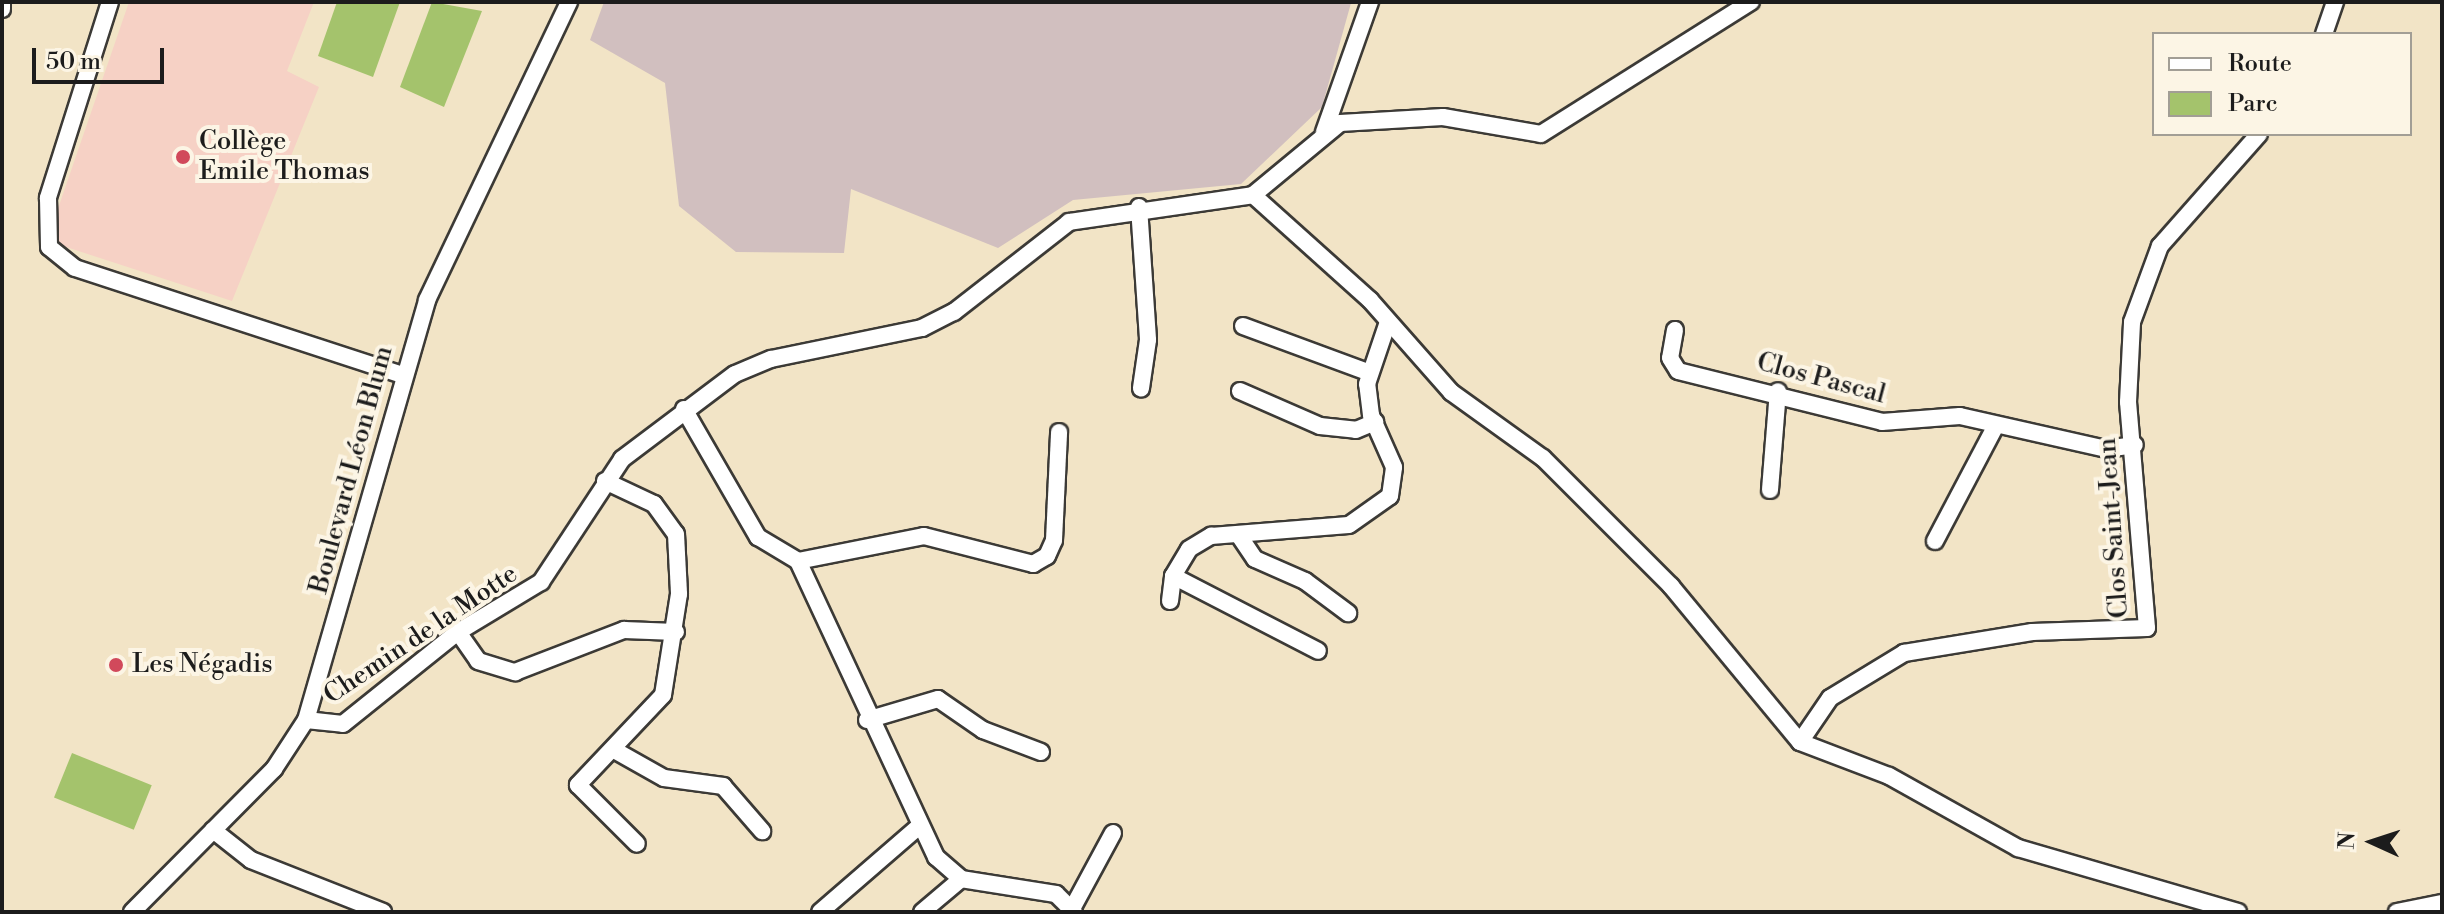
<!DOCTYPE html>
<meta charset="utf-8">
<style>
body{margin:0}
#map{position:relative;width:2444px;height:914px;overflow:hidden;background:#f2e4c6;font-family:"Libre Bodoni",serif}
div>[style]{position:absolute}
[style*='--x']{left:calc(var(--x)*1px);top:calc(var(--y)*1px);width:calc(var(--w)*1px);rotate:calc(var(--a)*1deg)}
.built>*{inset:0;background:#f6d1c5}
.industrial>*{inset:0;background:#d1bfbf}
.green>*{inset:0;background:#a4c36c;transform-origin:0 0}
.roads{filter:drop-shadow(2px 0 #3c3a36) drop-shadow(-2px 0 #3c3a36) drop-shadow(0 2px #3c3a36) drop-shadow(0 -2px #3c3a36)}
.street>*{height:16px;margin:-8px;padding:0 8px;transform-origin:8px;border-radius:8px;background:#fff}
.dots>*{width:22px;height:22px;translate:-50% -50%;box-sizing:border-box;border:4px solid #fcf5e5;border-radius:50%}
span{translate:-50% -50%;white-space:nowrap;text-align:center;line-height:1.15;-webkit-text-stroke:8px #fcf5e5;paint-order:stroke}
.poi-label{font-size:26px;color:#1c1c1c}
.left{translate:0 -50%;text-align:left}
.street-label{font-size:26px;color:#1c1c1c}
.frame{position:absolute;inset:0;border:4px solid #1c1c1c;pointer-events:none}
.legend{position:absolute;left:2152px;top:32px;width:260px;height:104px;box-sizing:border-box;background:#fcf5e5;border:2px solid #a29e95;margin:0;padding:10px 14px;list-style:none;font-size:24px;color:#1c1c1c}
.legend li{display:flex;align-items:center;gap:16px;height:40px}
.legend b{width:40px;border:2px solid #a29e95}
.north{position:absolute;left:2332px;top:802px;width:80px;height:80px;-webkit-text-stroke:6px #fcf5e5;paint-order:stroke;rotate:273deg;font-size:22px;font-weight:700;line-height:32px;text-align:center;color:#1c1c1c}
.north::after{content:'';display:block;margin:auto;width:28px;height:36px;background:#1c1c1c;clip-path:polygon(50% 0,100% 100%,50% 72%,0 100%)}
.scale{position:absolute;left:32px;top:48px;width:132px;height:36px;box-sizing:border-box;border:4px solid #1c1c1c;border-top:0;padding-left:10px;font-size:24px;line-height:28px;white-space:nowrap;color:#1c1c1c;-webkit-text-stroke:6px #fcf5e5;paint-order:stroke}
</style>
<div id="map">
<div class="built">
<div style="clip-path:polygon(129px 2px,314px 2px,287px 71px,319px 87px,232px 301px,60px 245px,52px 226px)"></div>
</div>
<div class="industrial">
<div style="clip-path:polygon(604px 2px,1349px 2px,1351px 3px,1322px 107px,1241px 184px,1073px 200px,998px 248px,851px 189px,844px 253px,736px 252px,679px 206px,665px 83px,590px 40px)"></div>
</div>
<div class="green">
<div style="clip-path:polygon(337px 2px,400px 2px,373px 77px,318px 56px)"></div>
<div style="clip-path:polygon(432px 2px,482px 11px,444px 107px,400px 87px)"></div>
<div style="left:72px;top:753px;width:86px;height:48px;rotate:22deg"></div>
</div>
<div class="roads">
<div class="street">
<div style="--x:110;--y:2;--w:206;--a:107.6"></div>
<div style="--x:48;--y:198;--w:49;--a:88.8"></div>
<div style="--x:49;--y:247;--w:33;--a:39"></div>
<div style="--x:75;--y:268;--w:345;--a:18.1"></div>
<div style="--x:2;--y:4;--w:5;--a:90"></div>
<div style="--x:2324;--y:34;--w:34;--a:-71"></div>
<div style="--x:1324;--y:132;--w:138;--a:-70.5"></div>
<div style="--x:1253;--y:195;--w:157;--a:41.9"></div>
<div style="--x:1370;--y:300;--w:123;--a:48.6"></div>
<div style="--x:1451;--y:392;--w:113;--a:35.7"></div>
<div style="--x:1543;--y:458;--w:181;--a:45"></div>
<div style="--x:1671;--y:586;--w:202;--a:50.4"></div>
<div style="--x:1800;--y:742;--w:95;--a:20.9"></div>
<div style="--x:1889;--y:776;--w:148;--a:29.2"></div>
<div style="--x:2018;--y:848;--w:229;--a:16.2"></div>
<div style="--x:1139;--y:207;--w:133;--a:86.1"></div>
<div style="--x:1148;--y:340;--w:49;--a:98.3"></div>
<div style="--x:1243;--y:326;--w:135;--a:20.3"></div>
<div style="--x:1675;--y:330;--w:28;--a:100"></div>
<div style="--x:1670;--y:358;--w:15;--a:58"></div>
<div style="--x:1678;--y:371;--w:210;--a:14"></div>
<div style="--x:1882;--y:422;--w:78;--a:-4.4"></div>
<div style="--x:1960;--y:416;--w:150;--a:12.7"></div>
<div style="--x:2106;--y:449;--w:29;--a:-8"></div>
<div style="--x:1240;--y:391;--w:87;--a:23.6"></div>
<div style="--x:1320;--y:426;--w:36;--a:6"></div>
<div style="--x:1356;--y:430;--w:21;--a:-23"></div>
<div style="--x:684;--y:409;--w:148;--a:60"></div>
<div style="--x:758;--y:537;--w:47;--a:31"></div>
<div style="--x:798;--y:561;--w:327;--a:65"></div>
<div style="--x:936;--y:857;--w:33;--a:41"></div>
<div style="--x:961;--y:879;--w:96;--a:9"></div>
<div style="--x:1056;--y:894;--w:25;--a:45"></div>
<div style="--x:605;--y:481;--w:54;--a:25.1"></div>
<div style="--x:654;--y:504;--w:37;--a:54"></div>
<div style="--x:676;--y:534;--w:60;--a:87.1"></div>
<div style="--x:679;--y:594;--w:102;--a:99"></div>
<div style="--x:663;--y:695;--w:124;--a:133.4"></div>
<div style="--x:578;--y:785;--w:83;--a:45"></div>
<div style="--x:1770;--y:490;--w:99;--a:-85.4"></div>
<div style="--x:1238;--y:534;--w:30;--a:56"></div>
<div style="--x:1255;--y:559;--w:55;--a:23.7"></div>
<div style="--x:1305;--y:581;--w:54;--a:36.7"></div>
<div style="--x:1935;--y:541;--w:129;--a:-62.2"></div>
<div style="--x:798;--y:561;--w:128;--a:-11.2"></div>
<div style="--x:924;--y:536;--w:113;--a:14.4"></div>
<div style="--x:1033;--y:564;--w:16;--a:-30"></div>
<div style="--x:1047;--y:556;--w:17;--a:-66"></div>
<div style="--x:1054;--y:540;--w:108;--a:-87.3"></div>
<div style="--x:1173;--y:576;--w:163;--a:27.3"></div>
<div style="--x:1170;--y:601;--w:25;--a:-83"></div>
<div style="--x:1173;--y:576;--w:31;--a:-59"></div>
<div style="--x:1189;--y:549;--w:26;--a:-31"></div>
<div style="--x:1211;--y:536;--w:138;--a:-4.6"></div>
<div style="--x:1349;--y:525;--w:50;--a:-35.3"></div>
<div style="--x:1390;--y:496;--w:29;--a:-82"></div>
<div style="--x:1394;--y:467;--w:57;--a:-113.9"></div>
<div style="--x:1371;--y:415;--w:31;--a:-97"></div>
<div style="--x:1367;--y:384;--w:65;--a:-71.3"></div>
<div style="--x:458;--y:632;--w:35;--a:55"></div>
<div style="--x:478;--y:661;--w:39;--a:17"></div>
<div style="--x:515;--y:672;--w:117;--a:-21.1"></div>
<div style="--x:624;--y:630;--w:52;--a:2.2"></div>
<div style="--x:306;--y:720;--w:37;--a:6"></div>
<div style="--x:343;--y:724;--w:147;--a:-38.7"></div>
<div style="--x:458;--y:632;--w:97;--a:-31.1"></div>
<div style="--x:541;--y:582;--w:147;--a:-56.6"></div>
<div style="--x:622;--y:459;--w:141;--a:-37"></div>
<div style="--x:735;--y:374;--w:39;--a:-23"></div>
<div style="--x:771;--y:359;--w:154;--a:-11.6"></div>
<div style="--x:922;--y:328;--w:36;--a:-27"></div>
<div style="--x:954;--y:312;--w:146;--a:-38"></div>
<div style="--x:1069;--y:222;--w:186;--a:-8.3"></div>
<div style="--x:1253;--y:195;--w:113;--a:-39.6"></div>
<div style="--x:1340;--y:123;--w:103;--a:-3.3"></div>
<div style="--x:1443;--y:117;--w:99;--a:9.8"></div>
<div style="--x:1541;--y:134;--w:248;--a:-32.2"></div>
<div style="--x:867;--y:720;--w:74;--a:-16.5"></div>
<div style="--x:938;--y:699;--w:55;--a:34.6"></div>
<div style="--x:983;--y:730;--w:62;--a:20.8"></div>
<div style="--x:1800;--y:742;--w:53;--a:-55.7"></div>
<div style="--x:1830;--y:698;--w:87;--a:-31.3"></div>
<div style="--x:1904;--y:653;--w:130;--a:-9.3"></div>
<div style="--x:2032;--y:632;--w:115;--a:-2"></div>
<div style="--x:2147;--y:628;--w:227;--a:-94.8"></div>
<div style="--x:2128;--y:402;--w:80;--a:-87.1"></div>
<div style="--x:2132;--y:322;--w:81;--a:-69.8"></div>
<div style="--x:2160;--y:246;--w:149;--a:-48.5"></div>
<div style="--x:616;--y:751;--w:55;--a:29.4"></div>
<div style="--x:664;--y:778;--w:60;--a:7.7"></div>
<div style="--x:723;--y:786;--w:60;--a:49.1"></div>
<div style="--x:213;--y:830;--w:48;--a:38.3"></div>
<div style="--x:251;--y:860;--w:142;--a:21.5"></div>
<div style="--x:1073;--y:907;--w:84;--a:-61.6"></div>
<div style="--x:132;--y:912;--w:202;--a:-45.2"></div>
<div style="--x:274;--y:769;--w:59;--a:-56.9"></div>
<div style="--x:306;--y:720;--w:437;--a:-73.9"></div>
<div style="--x:427;--y:300;--w:330;--a:-64.5"></div>
<div style="--x:820;--y:912;--w:128;--a:-40.9"></div>
<div style="--x:922;--y:912;--w:51;--a:-40.2"></div>
<div style="--x:2397;--y:912;--w:46;--a:-11.3"></div>
</div>
</div>
<div class="dots">
<div style="left:183px;top:157px;background:#d1495b"></div>
<div style="left:116px;top:665px;background:#d1495b"></div>
</div>
<div class="poi-label">
<span class="left" style="left:199px;top:157px">Collège<br>Emile Thomas</span>
<span class="left" style="left:132px;top:665px">Les Négadis</span>
</div>
<div class="street-label">
<span style="left:1821px;top:379px;rotate:15deg">Clos Pascal</span>
<span style="left:352px;top:470px;rotate:-75deg">Boulevard Léon Blum</span>
<span style="left:2114px;top:528px;rotate:-94deg">Clos Saint-Jean</span>
<span style="left:421px;top:635px;rotate:-34deg">Chemin de la Motte</span>
</div>
<div class="frame"></div>
<ul class="legend">
<li><b style="height:10px;background:#fff"></b>Route</li>
<li><b style="height:22px;background:#a4c36c"></b>Parc</li>
</ul>
<div class="north">N</div>
<div class="scale">50 m</div>
</div>
